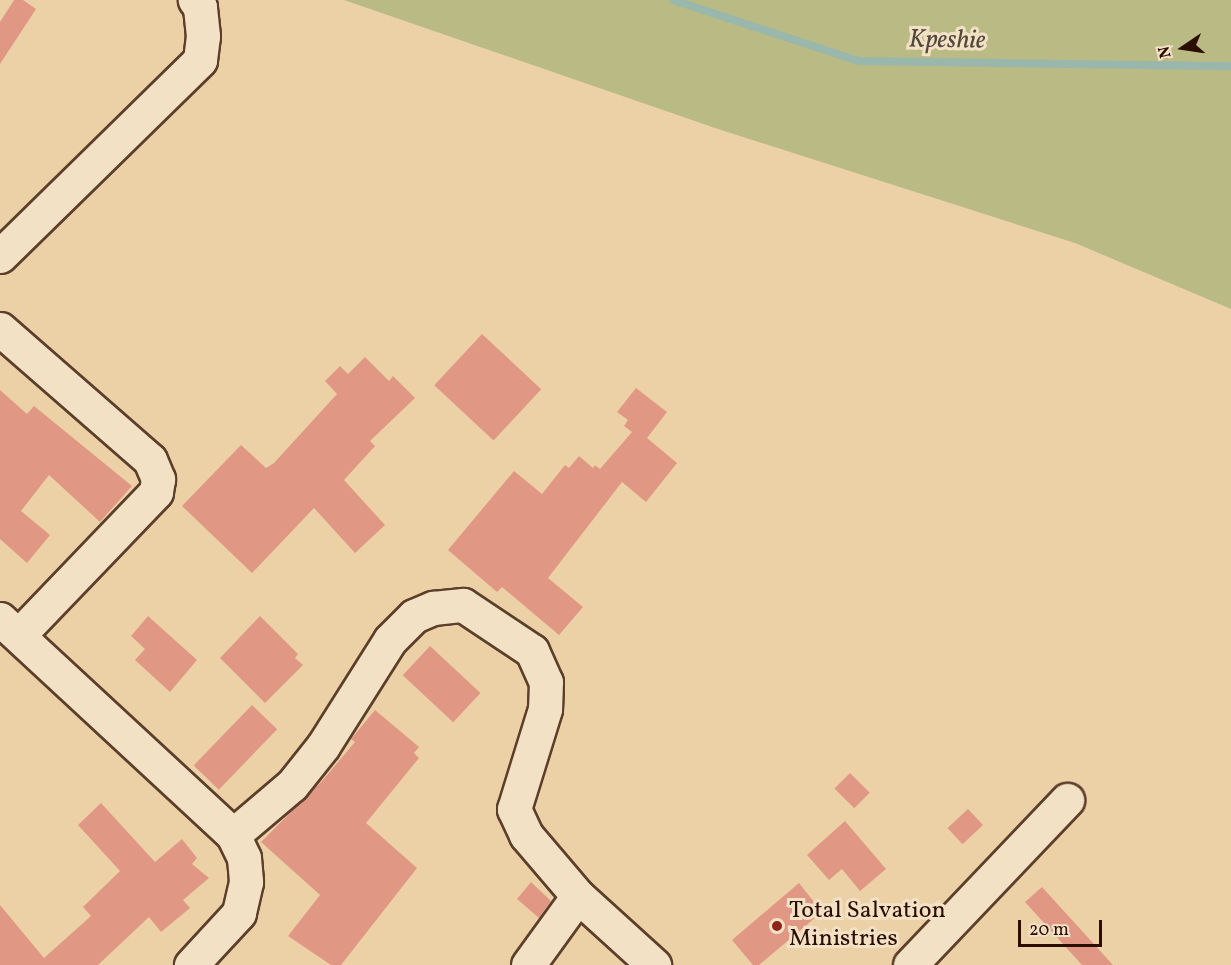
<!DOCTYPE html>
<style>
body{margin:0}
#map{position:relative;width:1231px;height:965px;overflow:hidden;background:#ecd1a7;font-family:Vollkorn,serif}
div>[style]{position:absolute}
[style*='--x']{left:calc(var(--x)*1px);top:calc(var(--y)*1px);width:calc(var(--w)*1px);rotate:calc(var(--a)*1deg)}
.green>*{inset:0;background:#baba85}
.stream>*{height:8px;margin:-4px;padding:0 4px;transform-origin:4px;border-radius:4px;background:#99b7aa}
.building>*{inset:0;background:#e09885;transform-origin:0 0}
.roads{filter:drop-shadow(2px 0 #5c3f2a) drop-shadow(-2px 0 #5c3f2a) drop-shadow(0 2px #5c3f2a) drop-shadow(0 -2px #5c3f2a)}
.minor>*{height:33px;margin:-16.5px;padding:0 16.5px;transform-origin:16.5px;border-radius:16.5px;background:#f3e1c6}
.dots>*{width:16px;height:16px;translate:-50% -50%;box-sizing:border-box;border:3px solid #f3e1c6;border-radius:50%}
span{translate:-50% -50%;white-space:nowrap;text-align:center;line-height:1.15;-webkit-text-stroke:6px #f3e1c6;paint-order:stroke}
.poi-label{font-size:24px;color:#2c0e00}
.left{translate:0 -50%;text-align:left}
.water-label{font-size:26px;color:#52493c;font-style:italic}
.north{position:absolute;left:1153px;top:18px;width:60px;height:60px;-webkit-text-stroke:4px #f3e1c6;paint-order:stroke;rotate:257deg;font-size:16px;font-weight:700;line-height:24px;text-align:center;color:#2c0e00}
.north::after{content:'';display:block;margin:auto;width:21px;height:27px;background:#2c0e00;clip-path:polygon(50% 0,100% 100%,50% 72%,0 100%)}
.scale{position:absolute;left:1018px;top:920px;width:84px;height:27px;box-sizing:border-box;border:3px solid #2c0e00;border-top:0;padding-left:8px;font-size:18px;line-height:21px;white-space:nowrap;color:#2c0e00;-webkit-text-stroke:4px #f3e1c6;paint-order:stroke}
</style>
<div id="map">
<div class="green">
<div style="clip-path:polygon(344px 0,1231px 0,1231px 309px,1075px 243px,718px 129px)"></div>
</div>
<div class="stream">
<div style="--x:673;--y:0;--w:196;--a:18.2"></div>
<div style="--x:859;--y:61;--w:372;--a:0.8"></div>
</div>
<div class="building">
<div style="clip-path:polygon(14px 0,23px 0,36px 9px,0 64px,0 22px)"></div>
<div style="left:482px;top:334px;width:81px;height:70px;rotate:43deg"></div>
<div style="clip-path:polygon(365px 357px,389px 381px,393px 376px,415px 398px,370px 441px,375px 446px,344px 480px,385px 525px,355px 553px,314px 508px,252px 573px,182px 506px,241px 445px,266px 468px,274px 463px,337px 394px,325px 381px,340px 366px,348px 374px)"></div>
<div style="clip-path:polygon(636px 388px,667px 412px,647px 438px,677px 463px,646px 502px,622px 482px,548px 578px,583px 607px,559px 635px,502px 587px,497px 592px,448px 550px,514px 471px,542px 494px,565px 465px,569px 468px,579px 456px,593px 468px,595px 465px,600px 469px,632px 432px,624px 426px,628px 420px,617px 412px)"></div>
<div style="clip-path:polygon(0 390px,27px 414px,34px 406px,132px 486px,100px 522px,49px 475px,21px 511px,50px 535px,27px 563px,0 539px)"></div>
<div style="clip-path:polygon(148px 616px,197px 660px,170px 692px,135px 660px,145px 649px,131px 636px)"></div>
<div style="clip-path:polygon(260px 616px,298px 654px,295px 658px,303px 665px,265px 703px,220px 658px)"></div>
<div style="left:430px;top:646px;width:69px;height:40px;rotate:43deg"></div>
<div style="left:252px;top:705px;width:35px;height:84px;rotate:44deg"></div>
<div style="clip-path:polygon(375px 710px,419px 747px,414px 753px,419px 758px,366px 823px,417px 868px,341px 965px,331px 965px,288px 936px,320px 895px,261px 842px,322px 781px,355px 742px,351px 739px)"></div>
<div style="left:850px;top:773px;width:28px;height:22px;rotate:45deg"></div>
<div style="clip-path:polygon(101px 803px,155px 862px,182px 839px,197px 858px,192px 864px,209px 878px,183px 900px,190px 908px,161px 932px,149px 917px,98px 965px,0 965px,0 905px,44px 958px,91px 916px,83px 907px,120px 871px,78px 825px)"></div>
<div style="left:968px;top:809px;width:22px;height:28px;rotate:47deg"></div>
<div style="clip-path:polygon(845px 821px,886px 869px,860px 891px,842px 869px,829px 880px,807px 855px)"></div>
<div style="clip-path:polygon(531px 882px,551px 901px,539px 918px,517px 899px)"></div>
<div style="clip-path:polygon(799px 883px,822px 912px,759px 965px,753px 965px,732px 940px)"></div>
<div style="clip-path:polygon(1042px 887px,1113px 965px,1082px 965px,1025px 902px)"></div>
</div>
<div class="roads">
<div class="minor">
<div style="--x:0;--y:256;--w:280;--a:-44.4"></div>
<div style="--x:200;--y:60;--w:24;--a:-83"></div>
<div style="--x:203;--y:36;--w:29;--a:-96"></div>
<div style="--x:200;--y:7;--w:9;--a:-126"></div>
<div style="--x:0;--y:329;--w:199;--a:41.1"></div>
<div style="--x:150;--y:460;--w:21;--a:67"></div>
<div style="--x:158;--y:479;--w:13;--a:99"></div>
<div style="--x:156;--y:492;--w:197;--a:133.8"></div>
<div style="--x:0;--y:619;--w:318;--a:42.8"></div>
<div style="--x:233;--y:835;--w:25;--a:64"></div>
<div style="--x:244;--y:858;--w:24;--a:85"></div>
<div style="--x:246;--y:882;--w:32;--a:103"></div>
<div style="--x:239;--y:913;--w:71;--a:132.7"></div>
<div style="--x:233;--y:835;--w:77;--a:-40.3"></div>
<div style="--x:292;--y:785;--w:50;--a:-51.5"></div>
<div style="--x:323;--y:746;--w:125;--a:-57.7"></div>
<div style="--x:390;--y:640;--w:34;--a:-45"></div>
<div style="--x:414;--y:616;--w:21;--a:-23"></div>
<div style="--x:433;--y:608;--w:30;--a:-6"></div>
<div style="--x:463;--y:605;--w:83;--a:33.7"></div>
<div style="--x:532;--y:651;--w:34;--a:66"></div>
<div style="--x:546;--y:682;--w:27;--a:92"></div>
<div style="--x:545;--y:709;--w:105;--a:107.2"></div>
<div style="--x:514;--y:809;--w:29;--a:65"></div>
<div style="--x:526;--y:835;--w:80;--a:49.6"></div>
<div style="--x:578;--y:896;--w:103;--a:42.2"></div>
<div style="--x:528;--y:965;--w:85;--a:-54.1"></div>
<div style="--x:910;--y:965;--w:228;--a:-46.4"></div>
</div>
</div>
<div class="dots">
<div style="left:777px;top:926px;background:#8f2418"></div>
</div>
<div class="poi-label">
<span class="left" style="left:789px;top:926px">Total Salvation<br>Ministries</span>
</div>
<div class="water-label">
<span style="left:947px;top:41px;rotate:1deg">Kpeshie</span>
</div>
<div class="north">N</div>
<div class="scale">20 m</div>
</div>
